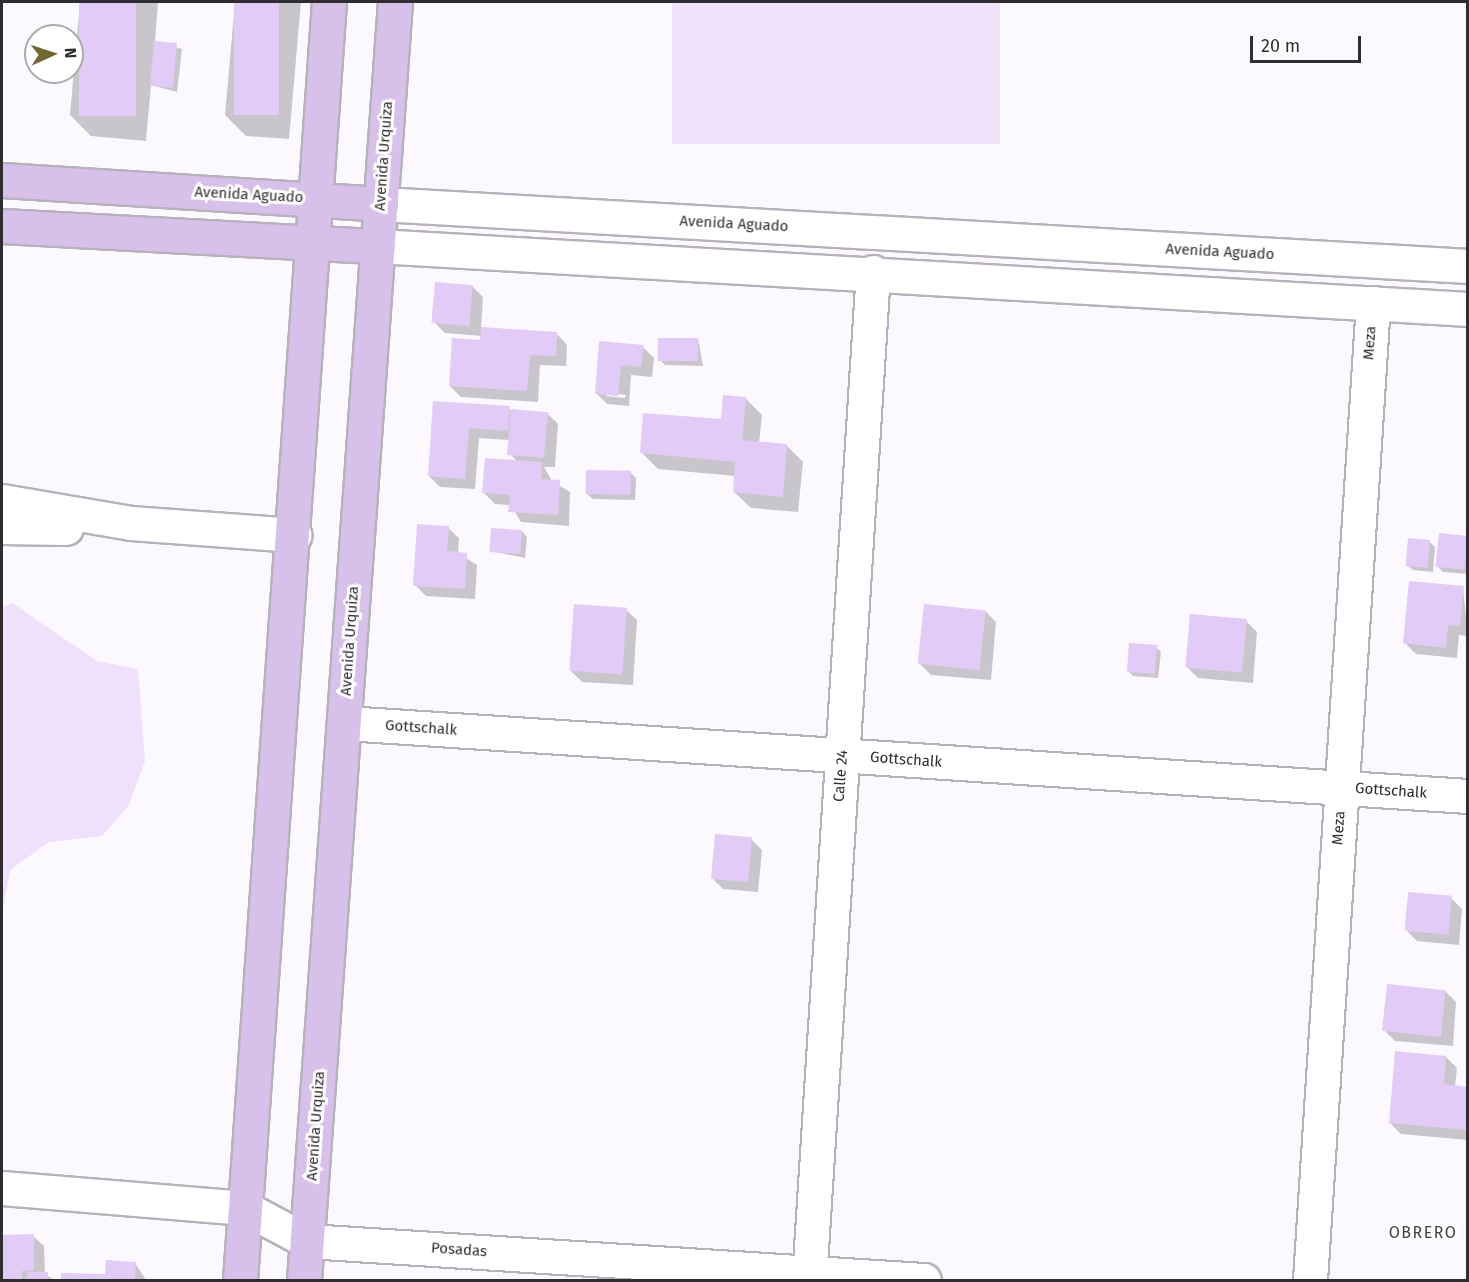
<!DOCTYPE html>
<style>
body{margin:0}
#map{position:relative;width:1469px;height:1282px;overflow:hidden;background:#fbf8fe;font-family:"Fira Sans",sans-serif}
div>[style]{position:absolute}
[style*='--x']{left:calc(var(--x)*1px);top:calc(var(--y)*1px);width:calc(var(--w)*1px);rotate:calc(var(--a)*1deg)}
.green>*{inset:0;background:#efe1fc;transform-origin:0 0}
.shadow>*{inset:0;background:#0003}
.building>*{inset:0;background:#e2cbf6;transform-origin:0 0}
.roads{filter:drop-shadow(2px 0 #b6b1bb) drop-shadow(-2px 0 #b6b1bb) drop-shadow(0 2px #b6b1bb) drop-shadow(0 -2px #b6b1bb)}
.minor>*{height:33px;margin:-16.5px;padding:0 16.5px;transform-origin:16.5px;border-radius:16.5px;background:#fff}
.major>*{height:33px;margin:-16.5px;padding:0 16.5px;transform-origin:16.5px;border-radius:16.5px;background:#d7c0ea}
span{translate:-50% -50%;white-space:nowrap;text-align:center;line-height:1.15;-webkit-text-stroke:6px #fff;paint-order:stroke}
.street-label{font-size:15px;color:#2f2d31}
.neighbourhood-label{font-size:16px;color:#454149;letter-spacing:1.5px}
.frame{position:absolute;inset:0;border:3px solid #2f2d31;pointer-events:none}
.north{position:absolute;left:24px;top:24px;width:60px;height:60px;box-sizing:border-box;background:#fff;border:2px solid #acabad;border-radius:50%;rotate:87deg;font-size:16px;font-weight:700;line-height:24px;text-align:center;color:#2f2d31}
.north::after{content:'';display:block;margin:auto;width:21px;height:27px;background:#716733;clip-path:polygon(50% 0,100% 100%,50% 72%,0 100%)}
.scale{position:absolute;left:1250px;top:36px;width:111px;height:27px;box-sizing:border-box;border:3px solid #2f2d31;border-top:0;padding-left:8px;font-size:18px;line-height:21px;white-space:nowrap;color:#2f2d31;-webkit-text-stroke:4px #fff;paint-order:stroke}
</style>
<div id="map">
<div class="green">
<div style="left:672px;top:2px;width:328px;height:142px"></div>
<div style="clip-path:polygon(12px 603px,97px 661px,138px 669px,145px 761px,129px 805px,102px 836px,49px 842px,10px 870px,2px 915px,2px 608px)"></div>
</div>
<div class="shadow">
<div style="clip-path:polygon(80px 2px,158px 2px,155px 42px,182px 49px,177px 92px,151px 85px,146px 141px,91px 136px,70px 115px)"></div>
<div style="clip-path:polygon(235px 2px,301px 2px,289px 139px,246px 136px,225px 115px)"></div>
<div style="clip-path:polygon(472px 286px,483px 297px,481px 329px,557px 334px,567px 345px,566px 366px,540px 365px,538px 402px,461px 397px,450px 386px,482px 336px,445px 333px,434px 322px)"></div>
<div style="clip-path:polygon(698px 339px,703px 366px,665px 365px,660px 360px)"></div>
<div style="clip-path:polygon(evenodd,601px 343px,643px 347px,654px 358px,652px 377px,631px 375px,629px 406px,607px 404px,596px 393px,601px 343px,606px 393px,626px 395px,625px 398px,606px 396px,606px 393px)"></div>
<div style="clip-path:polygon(745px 398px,762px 415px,759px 443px,787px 446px,803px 462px,798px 512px,751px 508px,734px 492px,736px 476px,658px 469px,642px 453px,722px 421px)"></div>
<div style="clip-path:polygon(434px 403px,547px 413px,558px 424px,555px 467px,544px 467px,552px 481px,570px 492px,569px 526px,521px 522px,511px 505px,495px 504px,484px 493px,518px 462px,510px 454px,511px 440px,479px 438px,475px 489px,440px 487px,429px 476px)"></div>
<div style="clip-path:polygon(631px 473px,636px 478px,635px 500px,593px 499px,587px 494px)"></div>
<div style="clip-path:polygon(448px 528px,459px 538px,458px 553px,477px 565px,475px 599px,426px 596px,415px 585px)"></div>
<div style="clip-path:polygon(522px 531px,527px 537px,525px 558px,491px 551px)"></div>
<div style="clip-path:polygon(1467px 537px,1468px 574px,1443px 572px,1438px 567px)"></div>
<div style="clip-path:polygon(1430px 542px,1435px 547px,1433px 572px,1413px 570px,1407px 565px)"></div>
<div style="clip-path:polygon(1463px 588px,1468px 636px,1459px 635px,1457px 658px,1416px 654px,1405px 643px)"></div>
<div style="clip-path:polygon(626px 610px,637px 620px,633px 685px,582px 682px,571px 671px)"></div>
<div style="clip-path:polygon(985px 611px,996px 622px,991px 680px,931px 675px,920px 664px)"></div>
<div style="clip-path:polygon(1246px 621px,1257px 632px,1253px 683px,1198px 678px,1187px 667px)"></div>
<div style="clip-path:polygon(1156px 647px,1161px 652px,1158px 678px,1133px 676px,1128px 671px)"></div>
<div style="clip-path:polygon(751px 839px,762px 850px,758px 892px,723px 889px,712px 878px)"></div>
<div style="clip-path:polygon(1451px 898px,1462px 909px,1459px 945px,1417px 941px,1406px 930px)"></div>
<div style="clip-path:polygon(1445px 991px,1456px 1002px,1453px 1046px,1395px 1041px,1384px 1030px)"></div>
<div style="clip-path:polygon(1446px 1057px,1457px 1068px,1455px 1087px,1468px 1088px,1468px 1140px,1401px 1134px,1390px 1123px)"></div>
<div style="clip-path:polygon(2px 1236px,33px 1236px,44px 1246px,45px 1274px,54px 1280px,2px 1280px)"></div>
<div style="clip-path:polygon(135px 1263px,146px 1280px,62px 1280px,62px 1274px,106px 1275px)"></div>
</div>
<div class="building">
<div style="left:79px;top:2px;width:57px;height:114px"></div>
<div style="left:234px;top:2px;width:45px;height:113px"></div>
<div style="left:154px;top:41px;width:23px;height:45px;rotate:5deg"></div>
<div style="left:435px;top:282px;width:38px;height:41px;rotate:5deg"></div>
<div style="clip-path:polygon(481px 327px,557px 332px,556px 356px,530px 355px,527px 391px,449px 386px,452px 338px,480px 340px)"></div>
<div style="left:658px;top:338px;width:40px;height:23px"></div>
<div style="clip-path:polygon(599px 341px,644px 345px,641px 367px,621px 365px,618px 396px,595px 394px)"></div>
<div style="clip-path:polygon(723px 395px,746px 397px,742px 440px,787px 444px,783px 497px,733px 492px,735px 462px,640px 453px,643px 413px,721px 419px)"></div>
<div style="clip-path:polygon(433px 401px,510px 406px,508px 431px,469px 428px,465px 479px,428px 476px)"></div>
<div style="left:511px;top:409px;width:37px;height:46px;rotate:5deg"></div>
<div style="clip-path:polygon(485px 458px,542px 462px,541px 479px,560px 480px,558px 515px,508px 512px,510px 495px,482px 493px)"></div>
<div style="left:586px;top:470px;width:45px;height:24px;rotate:1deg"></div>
<div style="clip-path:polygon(417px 524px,449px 526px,447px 551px,467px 553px,465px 589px,413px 586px)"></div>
<div style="left:491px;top:528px;width:31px;height:24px;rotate:4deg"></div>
<div style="left:1439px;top:533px;width:29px;height:34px;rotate:6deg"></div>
<div style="left:1408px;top:538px;width:22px;height:28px;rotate:5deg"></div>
<div style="clip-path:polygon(1409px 581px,1464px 586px,1460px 626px,1448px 625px,1446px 648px,1403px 643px)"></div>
<div style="left:574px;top:604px;width:53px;height:67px;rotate:4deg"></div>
<div style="left:924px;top:604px;width:62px;height:60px;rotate:6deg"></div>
<div style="left:1190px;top:614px;width:57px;height:54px;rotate:5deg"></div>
<div style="left:1129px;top:643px;width:28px;height:29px;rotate:4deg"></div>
<div style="left:715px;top:834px;width:37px;height:45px;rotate:5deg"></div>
<div style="left:1408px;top:892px;width:44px;height:39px;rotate:5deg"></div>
<div style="left:1387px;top:984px;width:59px;height:47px;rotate:6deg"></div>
<div style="clip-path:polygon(1395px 1051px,1446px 1056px,1444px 1084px,1468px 1087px,1468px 1130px,1389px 1123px)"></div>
<div style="clip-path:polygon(34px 1234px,34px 1270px,22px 1271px,22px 1280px,2px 1280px,2px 1235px)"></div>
<div style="clip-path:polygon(106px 1260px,136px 1262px,135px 1280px,61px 1280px,61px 1273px,105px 1274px)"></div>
<div style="left:48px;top:1272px;width:8px;height:21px;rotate:90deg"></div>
</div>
<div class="roads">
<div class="minor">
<div style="--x:381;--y:204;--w:1089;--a:3.26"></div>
<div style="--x:377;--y:246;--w:1093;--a:3.3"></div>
<div style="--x:2;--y:501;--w:131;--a:9.7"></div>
<div style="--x:131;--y:523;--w:164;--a:4.2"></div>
<div style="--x:2;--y:527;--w:64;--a:0.9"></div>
<div style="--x:345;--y:723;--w:1125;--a:3.72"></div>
<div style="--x:2;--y:1188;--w:244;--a:4.7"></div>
<div style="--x:245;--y:1208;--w:70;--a:28"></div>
<div style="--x:307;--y:1241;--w:618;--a:3.62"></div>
<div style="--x:809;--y:1280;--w:1010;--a:-86.37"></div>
<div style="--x:1310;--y:1280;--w:979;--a:-86.31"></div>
</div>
<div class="major">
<div style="--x:2;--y:180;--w:380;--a:3.6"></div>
<div style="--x:2;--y:226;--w:376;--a:3.1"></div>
<div style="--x:240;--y:1280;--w:1281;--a:-86.02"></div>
<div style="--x:304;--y:1280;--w:1281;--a:-85.93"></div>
</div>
</div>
<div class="street-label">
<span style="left:384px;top:156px;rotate:-86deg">Avenida Urquiza</span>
<span style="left:249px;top:195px;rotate:3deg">Avenida Aguado</span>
<span style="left:734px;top:224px;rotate:3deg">Avenida Aguado</span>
<span style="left:1220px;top:252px;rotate:3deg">Avenida Aguado</span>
<span style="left:1370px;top:343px;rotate:-86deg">Meza</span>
<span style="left:350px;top:641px;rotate:-86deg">Avenida Urquiza</span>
<span style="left:421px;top:728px;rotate:4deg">Gottschalk</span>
<span style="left:906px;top:760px;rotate:4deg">Gottschalk</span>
<span style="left:841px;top:776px;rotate:-86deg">Calle 24</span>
<span style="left:1391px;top:791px;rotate:4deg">Gottschalk</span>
<span style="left:1339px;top:828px;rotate:-86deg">Meza</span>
<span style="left:316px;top:1126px;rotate:-86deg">Avenida Urquiza</span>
<span style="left:459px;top:1250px;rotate:4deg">Posadas</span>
</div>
<div class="neighbourhood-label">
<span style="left:1423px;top:1233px">OBRERO</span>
</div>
<div class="frame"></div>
<div class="north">N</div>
<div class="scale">20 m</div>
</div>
